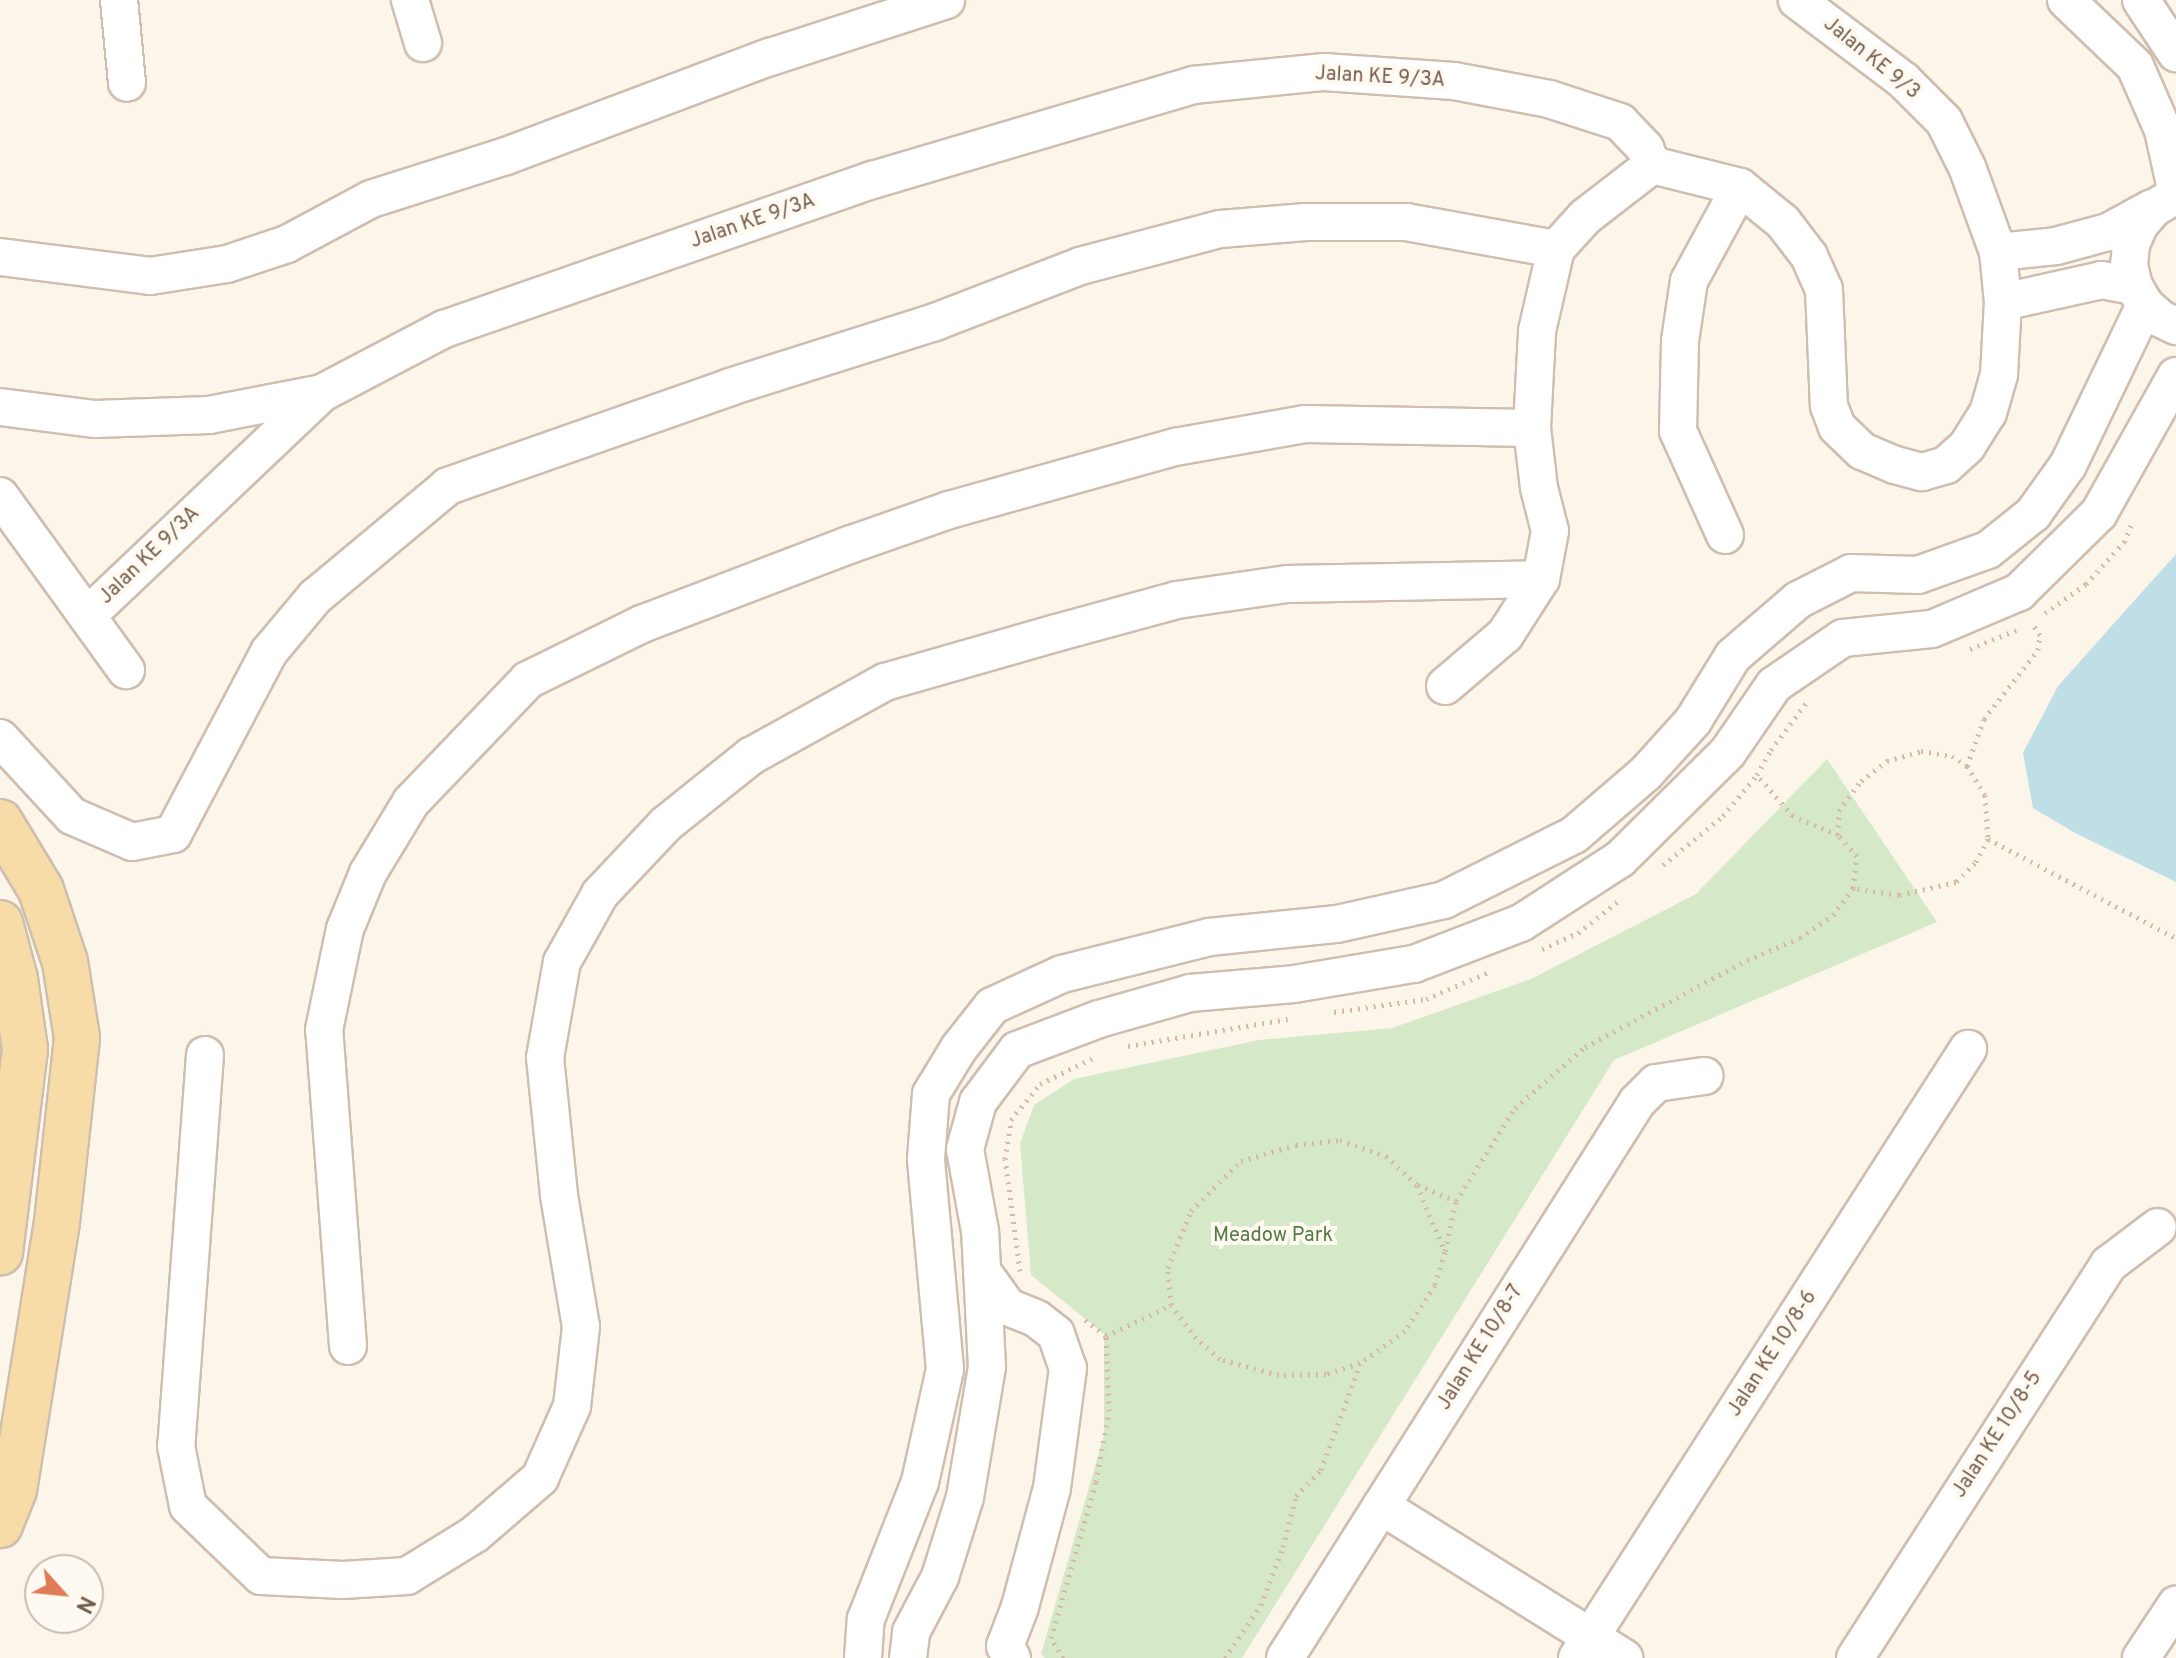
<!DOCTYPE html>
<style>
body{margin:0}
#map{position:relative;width:2176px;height:1658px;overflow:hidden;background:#fcf6ea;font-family:Overpass,sans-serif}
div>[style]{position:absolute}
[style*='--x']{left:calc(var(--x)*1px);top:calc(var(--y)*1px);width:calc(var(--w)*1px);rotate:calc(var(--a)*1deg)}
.green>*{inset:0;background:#d5e9c9}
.water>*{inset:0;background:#bfdee5}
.path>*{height:5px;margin-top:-2.5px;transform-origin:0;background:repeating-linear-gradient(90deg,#d6baa6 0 2px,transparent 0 8px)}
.roads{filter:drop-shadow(2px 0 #cebeb0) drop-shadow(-2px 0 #cebeb0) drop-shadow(0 2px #cebeb0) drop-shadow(0 -2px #cebeb0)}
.minor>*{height:36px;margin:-18px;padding:0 18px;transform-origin:18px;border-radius:18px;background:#fff}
.major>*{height:44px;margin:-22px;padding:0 22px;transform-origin:22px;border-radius:22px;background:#f7dca7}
span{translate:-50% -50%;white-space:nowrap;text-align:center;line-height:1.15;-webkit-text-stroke:8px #fefaf1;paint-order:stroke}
.street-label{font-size:20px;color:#765e4e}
.park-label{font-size:20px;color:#547b46}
.north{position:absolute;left:24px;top:1554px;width:80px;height:80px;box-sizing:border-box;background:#fefaf1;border:2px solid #c8bcb0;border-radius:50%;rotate:117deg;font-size:22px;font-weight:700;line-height:32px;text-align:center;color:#765e4e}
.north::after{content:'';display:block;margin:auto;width:28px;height:36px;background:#df7b56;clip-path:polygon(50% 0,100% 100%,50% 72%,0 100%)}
</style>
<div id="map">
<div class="green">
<div style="clip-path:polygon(1827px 759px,1937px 922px,1614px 1060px,1242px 1658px,1045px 1658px,1041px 1654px,1104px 1435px,1104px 1334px,1031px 1275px,1020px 1144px,1034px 1105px,1074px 1079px,1259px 1040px,1392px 1028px,1531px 979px,1696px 894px)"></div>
</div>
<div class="water">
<div style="clip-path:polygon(2176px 554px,2176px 882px,2075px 833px,2033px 808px,2023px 753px,2058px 686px)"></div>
</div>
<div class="path">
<div style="--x:2045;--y:613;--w:50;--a:-35.3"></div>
<div style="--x:2086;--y:584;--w:57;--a:-47.9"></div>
<div style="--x:2124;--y:542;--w:23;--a:-67"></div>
<div style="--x:1970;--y:649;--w:50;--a:-22.4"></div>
<div style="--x:1967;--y:766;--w:50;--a:-70.1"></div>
<div style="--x:1984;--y:719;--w:88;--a:-52"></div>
<div style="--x:2038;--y:650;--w:15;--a:-82"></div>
<div style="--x:2040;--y:635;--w:14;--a:-124"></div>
<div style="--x:1838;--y:835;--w:24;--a:-88"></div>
<div style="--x:1839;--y:811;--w:37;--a:-54"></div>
<div style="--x:1861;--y:781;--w:33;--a:-38"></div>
<div style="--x:1887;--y:761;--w:35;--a:-16"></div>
<div style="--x:1921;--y:751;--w:31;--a:9"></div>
<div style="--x:1952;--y:756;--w:18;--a:34"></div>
<div style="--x:1967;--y:766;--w:34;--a:58"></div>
<div style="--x:1985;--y:795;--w:44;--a:86.1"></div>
<div style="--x:1988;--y:839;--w:27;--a:118"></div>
<div style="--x:1975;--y:863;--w:27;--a:135"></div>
<div style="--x:1956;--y:882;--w:58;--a:167.2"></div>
<div style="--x:1899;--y:895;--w:47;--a:-171.3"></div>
<div style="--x:1988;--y:839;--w:212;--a:27.8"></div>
<div style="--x:1663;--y:865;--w:77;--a:-39.2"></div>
<div style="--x:1723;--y:816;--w:53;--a:-50.3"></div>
<div style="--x:1757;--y:775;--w:29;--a:-61"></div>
<div style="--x:1771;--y:750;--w:59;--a:-53.3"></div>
<div style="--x:1542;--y:949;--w:39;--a:-24"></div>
<div style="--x:1578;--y:933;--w:55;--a:-38.3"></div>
<div style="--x:1334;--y:1012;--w:93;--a:-8"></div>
<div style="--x:1426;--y:999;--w:69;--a:-23.2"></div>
<div style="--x:1128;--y:1046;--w:162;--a:-9.6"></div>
<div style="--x:1340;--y:1140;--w:49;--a:19.2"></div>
<div style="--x:1386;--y:1156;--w:42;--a:43.1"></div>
<div style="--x:1417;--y:1185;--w:73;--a:67.3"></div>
<div style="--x:1445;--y:1252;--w:34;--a:107"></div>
<div style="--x:1435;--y:1285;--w:55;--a:123.1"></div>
<div style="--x:1405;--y:1331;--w:55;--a:144.6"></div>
<div style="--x:1360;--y:1363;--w:36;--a:162"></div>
<div style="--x:1326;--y:1374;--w:47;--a:178.8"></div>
<div style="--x:1279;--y:1375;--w:61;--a:-164.8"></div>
<div style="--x:1220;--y:1359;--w:32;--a:-139"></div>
<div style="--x:1196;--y:1338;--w:41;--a:-127.1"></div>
<div style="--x:1171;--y:1305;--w:37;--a:-95"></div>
<div style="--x:1168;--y:1268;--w:61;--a:-68"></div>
<div style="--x:1191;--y:1211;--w:71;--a:-45"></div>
<div style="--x:1241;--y:1161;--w:57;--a:-16.2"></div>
<div style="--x:1296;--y:1145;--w:44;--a:-6.5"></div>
<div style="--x:1418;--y:1185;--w:41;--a:22.8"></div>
<div style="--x:1445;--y:1251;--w:51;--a:-77.6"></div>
<div style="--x:1456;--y:1201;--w:110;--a:-57.6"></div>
<div style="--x:1515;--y:1108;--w:93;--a:-41.1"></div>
<div style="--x:1585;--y:1047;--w:184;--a:-28.2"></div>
<div style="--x:1747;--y:960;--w:57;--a:-22.5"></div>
<div style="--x:1800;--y:938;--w:40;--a:-34.9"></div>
<div style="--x:1833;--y:915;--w:34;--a:-53"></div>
<div style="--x:1853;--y:888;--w:32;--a:-83"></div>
<div style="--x:1857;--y:856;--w:28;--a:-132"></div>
<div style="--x:1838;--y:835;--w:49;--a:-157.1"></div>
<div style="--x:1793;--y:816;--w:55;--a:-131.3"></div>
<div style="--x:1020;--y:1271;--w:113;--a:-97.6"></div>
<div style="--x:1005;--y:1159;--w:39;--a:-81"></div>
<div style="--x:1011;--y:1120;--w:46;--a:-51.1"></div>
<div style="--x:1040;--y:1084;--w:59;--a:-26.1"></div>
<div style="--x:1085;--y:1320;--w:26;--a:37"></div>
<div style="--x:1106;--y:1336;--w:72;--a:-25.5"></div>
<div style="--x:1063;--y:1658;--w:23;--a:-121"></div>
<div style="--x:1051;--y:1638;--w:162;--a:-73.9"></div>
<div style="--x:1096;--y:1482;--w:72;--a:-79.6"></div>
<div style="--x:1109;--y:1411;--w:75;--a:-92.3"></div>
<div style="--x:1225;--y:1658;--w:64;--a:-55.8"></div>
<div style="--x:1261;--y:1605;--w:62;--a:-69.2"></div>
<div style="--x:1283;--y:1547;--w:53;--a:-75.7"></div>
<div style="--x:1296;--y:1496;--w:36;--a:-46"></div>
<div style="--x:1321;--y:1470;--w:113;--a:-69.8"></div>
</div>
<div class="roads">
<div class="minor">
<div style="--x:119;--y:0;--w:83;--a:84.5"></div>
<div style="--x:410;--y:0;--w:45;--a:73.2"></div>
<div style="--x:2066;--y:0;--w:95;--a:43.7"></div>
<div style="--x:2135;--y:66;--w:70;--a:66.4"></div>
<div style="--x:2163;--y:130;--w:60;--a:77.6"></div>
<div style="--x:2141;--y:0;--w:64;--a:56.6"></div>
<div style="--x:2176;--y:195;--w:26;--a:149"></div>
<div style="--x:2154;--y:208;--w:21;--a:131"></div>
<div style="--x:2140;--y:224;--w:22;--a:114"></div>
<div style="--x:2131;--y:244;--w:21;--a:95"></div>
<div style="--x:2129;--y:265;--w:22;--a:77"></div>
<div style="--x:2134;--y:286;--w:22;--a:60"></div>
<div style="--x:2145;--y:305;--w:21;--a:41"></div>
<div style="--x:2161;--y:319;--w:17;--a:25"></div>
<div style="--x:1998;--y:252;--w:58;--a:-5.9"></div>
<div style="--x:2056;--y:246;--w:54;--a:-15.1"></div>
<div style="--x:2108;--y:232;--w:50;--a:-28.6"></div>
<div style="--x:0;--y:257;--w:151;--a:7.2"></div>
<div style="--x:150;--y:276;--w:78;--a:-8.9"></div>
<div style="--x:227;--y:264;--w:63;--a:-18.4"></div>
<div style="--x:287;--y:244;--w:95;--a:-28.2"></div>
<div style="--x:371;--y:199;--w:142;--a:-17.7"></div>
<div style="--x:506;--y:156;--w:282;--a:-20.6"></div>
<div style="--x:770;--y:57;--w:185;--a:-17.9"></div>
<div style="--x:2003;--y:302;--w:101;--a:-12.5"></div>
<div style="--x:2102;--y:280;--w:33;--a:11"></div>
<div style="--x:0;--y:407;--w:96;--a:7.2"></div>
<div style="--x:95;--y:419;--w:114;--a:-2"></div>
<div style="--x:209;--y:415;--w:115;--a:-11"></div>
<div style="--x:0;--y:496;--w:215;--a:54.1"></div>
<div style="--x:1725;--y:535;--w:114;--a:-114.3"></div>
<div style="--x:1678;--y:431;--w:90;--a:-88.7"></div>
<div style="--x:1680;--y:341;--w:61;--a:-81.5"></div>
<div style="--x:1689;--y:281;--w:107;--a:-61.5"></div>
<div style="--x:87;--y:616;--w:324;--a:-43.5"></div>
<div style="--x:322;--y:393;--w:138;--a:-27.7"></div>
<div style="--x:444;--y:329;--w:454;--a:-19.2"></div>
<div style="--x:873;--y:180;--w:334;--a:-16.5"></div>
<div style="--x:1193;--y:85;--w:132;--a:-5.7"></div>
<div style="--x:1324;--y:72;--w:130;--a:4"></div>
<div style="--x:1454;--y:81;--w:97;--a:10.7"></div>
<div style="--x:1549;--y:99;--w:75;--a:17.9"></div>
<div style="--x:1620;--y:122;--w:36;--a:46"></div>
<div style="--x:1645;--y:148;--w:18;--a:68"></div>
<div style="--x:1652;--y:165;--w:91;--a:14"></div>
<div style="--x:1740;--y:187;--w:55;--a:39.1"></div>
<div style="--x:1783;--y:222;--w:43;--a:52.6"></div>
<div style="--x:1809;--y:256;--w:36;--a:66"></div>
<div style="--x:1824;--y:289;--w:117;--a:87.6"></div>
<div style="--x:1829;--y:406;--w:22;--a:69"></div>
<div style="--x:1837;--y:427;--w:35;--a:44"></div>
<div style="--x:1862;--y:451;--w:36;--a:23"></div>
<div style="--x:1895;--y:465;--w:28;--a:15"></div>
<div style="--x:1922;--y:472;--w:25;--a:-16"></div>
<div style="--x:1946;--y:465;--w:28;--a:-42"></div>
<div style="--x:1967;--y:446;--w:39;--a:-58"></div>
<div style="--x:1988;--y:413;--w:40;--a:-74"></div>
<div style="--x:1999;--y:375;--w:73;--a:-86.9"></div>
<div style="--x:2003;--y:302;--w:50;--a:-95.7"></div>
<div style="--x:1998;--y:252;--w:90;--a:-110"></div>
<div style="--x:1967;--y:167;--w:51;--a:-116.6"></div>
<div style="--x:1944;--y:121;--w:58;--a:-135"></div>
<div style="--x:1903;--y:80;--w:133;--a:-143"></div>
<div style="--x:1445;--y:686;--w:79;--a:-40.4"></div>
<div style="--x:1505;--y:635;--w:67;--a:-57.3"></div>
<div style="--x:1541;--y:579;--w:49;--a:-79.4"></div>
<div style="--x:1550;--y:531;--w:44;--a:-104.3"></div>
<div style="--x:1539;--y:488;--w:60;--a:-96.7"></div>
<div style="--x:1532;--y:428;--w:97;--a:-87"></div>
<div style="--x:1537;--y:331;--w:84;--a:-77"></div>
<div style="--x:1556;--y:249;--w:43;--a:-47.8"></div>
<div style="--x:1585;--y:217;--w:85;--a:-37.8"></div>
<div style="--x:0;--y:738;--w:106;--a:47.3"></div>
<div style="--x:72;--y:816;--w:65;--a:23.4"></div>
<div style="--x:132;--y:842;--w:42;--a:-11"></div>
<div style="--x:173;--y:834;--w:206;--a:-62.2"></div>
<div style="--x:269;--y:652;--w:72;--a:-50.1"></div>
<div style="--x:315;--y:597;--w:173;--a:-39.8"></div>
<div style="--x:448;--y:486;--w:299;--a:-19.3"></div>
<div style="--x:730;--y:387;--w:215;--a:-17.6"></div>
<div style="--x:935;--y:322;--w:155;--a:-21.1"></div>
<div style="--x:1080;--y:266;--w:145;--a:-14.8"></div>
<div style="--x:1220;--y:229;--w:86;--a:-4.7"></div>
<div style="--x:1306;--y:222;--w:100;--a:0"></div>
<div style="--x:1406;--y:222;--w:152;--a:10.2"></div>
<div style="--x:205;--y:1055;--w:392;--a:94.2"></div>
<div style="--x:176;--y:1446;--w:61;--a:78.7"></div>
<div style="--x:188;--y:1506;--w:101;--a:43.8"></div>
<div style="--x:261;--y:1576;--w:82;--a:2.8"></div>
<div style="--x:343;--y:1580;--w:64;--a:-3.6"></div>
<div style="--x:407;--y:1576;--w:80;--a:-31.7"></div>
<div style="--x:475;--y:1534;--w:86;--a:-40.7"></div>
<div style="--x:540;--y:1478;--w:79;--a:-66"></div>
<div style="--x:572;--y:1406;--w:80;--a:-83.5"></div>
<div style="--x:581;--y:1327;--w:134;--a:-99.5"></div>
<div style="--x:559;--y:1195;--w:138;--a:-95.8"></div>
<div style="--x:545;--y:1058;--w:97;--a:-80"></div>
<div style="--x:562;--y:962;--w:78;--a:-60.8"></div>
<div style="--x:600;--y:894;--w:96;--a:-46.7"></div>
<div style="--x:666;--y:824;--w:109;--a:-38.7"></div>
<div style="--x:751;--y:756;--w:153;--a:-28.9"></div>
<div style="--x:885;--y:682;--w:178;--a:-16"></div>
<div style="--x:1056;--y:633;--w:125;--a:-15.3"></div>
<div style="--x:1177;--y:600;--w:111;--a:-8.3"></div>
<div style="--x:1287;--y:584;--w:254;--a:-1.1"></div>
<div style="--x:982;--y:1271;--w:44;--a:54.2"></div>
<div style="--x:1008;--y:1307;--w:31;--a:22"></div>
<div style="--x:1037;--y:1319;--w:24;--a:38"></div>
<div style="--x:1056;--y:1334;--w:36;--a:71"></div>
<div style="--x:1068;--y:1368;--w:121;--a:97.6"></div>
<div style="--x:1052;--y:1488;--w:123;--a:105.1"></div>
<div style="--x:1020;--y:1607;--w:42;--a:111"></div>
<div style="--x:1005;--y:1646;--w:14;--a:60"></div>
<div style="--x:348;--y:1346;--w:317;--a:-94.3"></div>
<div style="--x:324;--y:1030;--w:103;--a:-78.3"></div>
<div style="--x:345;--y:929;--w:61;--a:-67.7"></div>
<div style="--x:368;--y:873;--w:83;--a:-58.8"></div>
<div style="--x:411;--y:802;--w:169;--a:-46.2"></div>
<div style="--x:528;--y:680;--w:127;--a:-26.2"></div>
<div style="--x:642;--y:624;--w:222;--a:-20.9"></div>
<div style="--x:849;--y:545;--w:106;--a:-19.3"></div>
<div style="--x:949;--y:510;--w:235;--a:-15.6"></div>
<div style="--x:1175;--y:447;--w:132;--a:-10"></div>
<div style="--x:1305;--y:424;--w:227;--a:1"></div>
<div style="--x:1381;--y:1506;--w:287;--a:32"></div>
<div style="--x:863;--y:1658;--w:39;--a:-86"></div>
<div style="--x:866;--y:1619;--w:147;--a:-68.5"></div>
<div style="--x:920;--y:1482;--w:116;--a:-77.5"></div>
<div style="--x:945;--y:1369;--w:211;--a:-95.2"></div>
<div style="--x:926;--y:1159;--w:65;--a:-85.6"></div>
<div style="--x:931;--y:1094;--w:54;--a:-58.7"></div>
<div style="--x:959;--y:1048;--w:53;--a:-51.8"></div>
<div style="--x:992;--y:1006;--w:77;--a:-24.6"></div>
<div style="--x:1062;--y:974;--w:152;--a:-14.1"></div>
<div style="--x:1209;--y:937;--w:129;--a:-5.8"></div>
<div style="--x:1337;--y:924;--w:110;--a:-12.6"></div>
<div style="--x:1444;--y:900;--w:145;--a:-26.6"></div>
<div style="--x:1574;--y:835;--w:94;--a:-40.7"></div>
<div style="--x:1645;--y:774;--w:72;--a:-47.8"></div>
<div style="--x:1693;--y:721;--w:76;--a:-58.4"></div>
<div style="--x:1733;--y:656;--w:86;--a:-40.7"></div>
<div style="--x:1798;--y:600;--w:59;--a:-27"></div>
<div style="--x:1851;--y:573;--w:67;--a:1.7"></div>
<div style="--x:1918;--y:575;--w:74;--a:-19.7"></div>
<div style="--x:1988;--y:550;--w:58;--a:-38.7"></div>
<div style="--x:2033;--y:514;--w:60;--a:-54.5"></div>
<div style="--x:2068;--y:465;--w:178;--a:-64.3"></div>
<div style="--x:908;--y:1658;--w:26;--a:-83"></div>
<div style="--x:911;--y:1632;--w:62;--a:-62.2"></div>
<div style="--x:940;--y:1577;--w:84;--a:-72.6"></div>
<div style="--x:965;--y:1497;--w:132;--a:-80.4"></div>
<div style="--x:987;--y:1367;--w:136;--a:-92.9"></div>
<div style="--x:980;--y:1231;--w:83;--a:-100.4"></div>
<div style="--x:965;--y:1149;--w:49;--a:-74.5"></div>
<div style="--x:978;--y:1102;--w:65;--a:-53.1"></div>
<div style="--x:1017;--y:1050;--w:88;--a:-20.7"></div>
<div style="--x:1099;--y:1019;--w:95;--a:-15.9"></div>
<div style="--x:1190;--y:993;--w:104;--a:-4.9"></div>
<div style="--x:1294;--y:984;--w:122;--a:-9.5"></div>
<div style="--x:1414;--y:964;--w:115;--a:-21"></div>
<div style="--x:1521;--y:923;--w:118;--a:-32.9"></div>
<div style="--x:1620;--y:859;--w:152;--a:-44.7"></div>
<div style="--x:1728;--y:752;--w:81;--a:-55.5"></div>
<div style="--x:1774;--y:685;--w:83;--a:-34.3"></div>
<div style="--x:1843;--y:638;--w:89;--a:-5.8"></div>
<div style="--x:1932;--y:629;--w:95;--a:-23"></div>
<div style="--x:2019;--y:592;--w:112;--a:-44.6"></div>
<div style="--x:2099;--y:513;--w:157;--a:-60.7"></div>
<div style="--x:1285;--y:1658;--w:658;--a:-57.66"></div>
<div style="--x:1637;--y:1102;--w:27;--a:-45"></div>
<div style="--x:1656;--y:1083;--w:49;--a:-8.3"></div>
<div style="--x:1577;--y:1658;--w:724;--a:-57.3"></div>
<div style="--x:1855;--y:1658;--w:469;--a:-57.2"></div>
<div style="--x:2109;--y:1264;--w:61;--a:-37.1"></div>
<div style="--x:2141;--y:1658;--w:64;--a:-56.6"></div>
</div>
<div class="major">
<div style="--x:0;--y:822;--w:79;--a:58.9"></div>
<div style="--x:41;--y:890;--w:76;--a:71.6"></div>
<div style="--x:65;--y:962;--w:77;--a:81"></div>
<div style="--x:77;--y:1038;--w:185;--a:96.2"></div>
<div style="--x:57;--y:1222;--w:271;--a:99.1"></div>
<div style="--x:14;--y:1490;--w:38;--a:112"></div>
<div style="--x:0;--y:923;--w:58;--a:75"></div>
<div style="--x:15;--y:979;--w:71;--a:81.9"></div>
<div style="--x:25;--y:1049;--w:205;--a:97"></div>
</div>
</div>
<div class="street-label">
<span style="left:1871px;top:59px;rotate:39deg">Jalan KE 9/3</span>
<span style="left:1380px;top:78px;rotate:3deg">Jalan KE 9/3A</span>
<span style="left:753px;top:222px;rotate:-19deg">Jalan KE 9/3A</span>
<span style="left:150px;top:556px;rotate:-44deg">Jalan KE 9/3A</span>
<span style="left:1481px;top:1348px;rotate:-58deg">Jalan KE 10/8-7</span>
<span style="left:1773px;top:1354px;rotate:-57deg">Jalan KE 10/8-6</span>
<span style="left:1998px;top:1435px;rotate:-57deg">Jalan KE 10/8-5</span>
</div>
<div class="park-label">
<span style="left:1273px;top:1236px">Meadow Park</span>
</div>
<div class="north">N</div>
</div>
